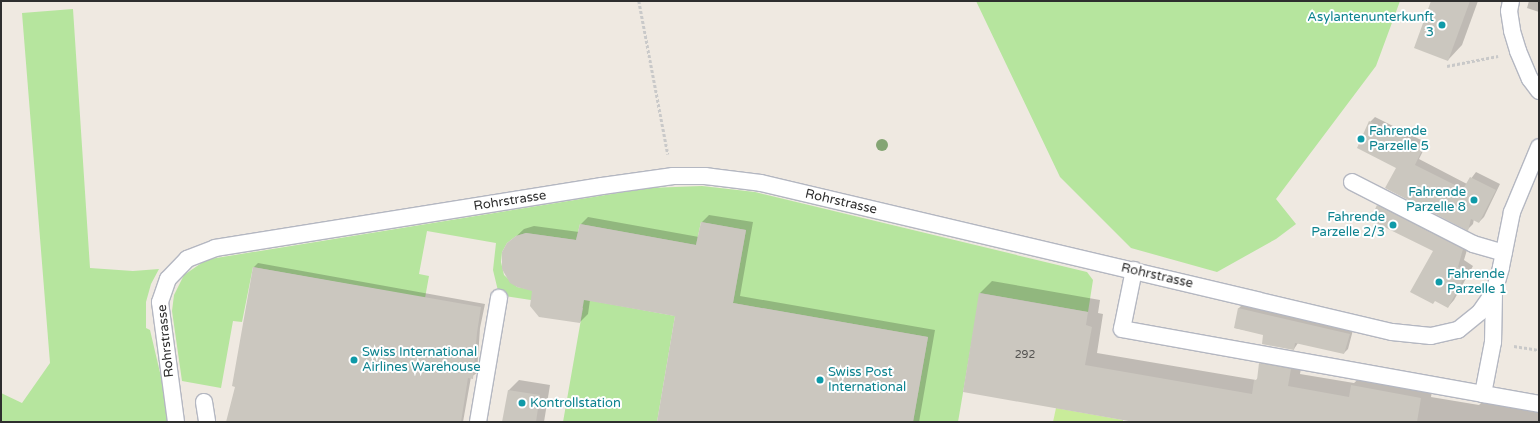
<!DOCTYPE html>
<style>
body{margin:0}
#map{position:relative;width:1540px;height:423px;overflow:hidden;background:#efe9e1;font-family:"Varela Round",sans-serif}
div>[style]{position:absolute}
[style*='--x']{left:calc(var(--x)*1px);top:calc(var(--y)*1px);width:calc(var(--w)*1px);rotate:calc(var(--a)*1deg)}
.green>*{inset:0;background:#b6e59e}
.pitch>*{inset:0;background:#c9ec9a}
.shadow>*{inset:0;background:#0003}
.building>*{inset:0;background:#cbc7bf}
.path>*{height:2.5px;margin-top:-1.25px;transform-origin:0;background:repeating-linear-gradient(90deg,#c9c9c9 0 3px,transparent 0 5px)}
.roads{filter:drop-shadow(1px 0 #b4b7c1) drop-shadow(-1px 0 #b4b7c1) drop-shadow(0 1px #b4b7c1) drop-shadow(0 -1px #b4b7c1)}
.service>*{height:16px;margin:-8px;padding:0 8px;transform-origin:8px;border-radius:8px;background:#fff}
.trees>*{width:12px;height:12px;margin:-6px;border-radius:50%;background:#84a574}
.dots>*{width:11px;height:11px;translate:-50% -50%;box-sizing:border-box;border:2px solid #fff;border-radius:50%}
span{translate:-50% -50%;white-space:nowrap;text-align:center;line-height:1.15;-webkit-text-stroke:4px #fff;paint-order:stroke}
.number-label{font-size:11px;color:#555452}
.number-label span{-webkit-text-stroke-width:0}
.culture-label{font-size:13px;color:#0d838f}
.right{translate:-100% -50%;text-align:right}
.left{translate:0 -50%;text-align:left}
.street-label{font-size:13px;color:#2e2e2e}
.frame{position:absolute;inset:0;border:2px solid #2e2e2e;pointer-events:none}
</style>
<div id="map">
<div class="green">
<div style="clip-path:polygon(976px 1px,1400px 1px,1376px 66px,1276px 199px,1296px 224px,1276px 239px,1217px 272px,1131px 248px,1060px 177px)"></div>
<div style="clip-path:polygon(73px 9px,90px 268px,133px 271px,159px 269px,151px 284px,146px 302px,146px 328px,150px 330px,166px 398px,169px 422px,1px 422px,1px 393px,22px 403px,50px 363px,22px 13px)"></div>
<div style="clip-path:polygon(702px 186px,755px 192px,1087px 272px,1093px 280px,1088px 312px,980px 293px,958px 422px,913px 422px,928px 337px,733px 303px,746px 230px,701px 222px,696px 245px,580px 224px,576px 240px,526px 233px,516px 236px,507px 243px,502px 252px,501px 262px,504px 275px,517px 287px,675px 316px,657px 422px,563px 422px,583px 308px,499px 295px,493px 270px,496px 243px,427px 231px,419px 274px,429px 276px,425px 298px,253px 267px,242px 322px,233px 321px,221px 388px,182px 381px,172px 311px,174px 295px,184px 275px,203px 262px,210px 259px,649px 188px)"></div>
</div>
<div class="pitch">
<div style="clip-path:polygon(1056px 408px,1123px 420px,1123px 422px,1053px 422px)"></div>
</div>
<div class="shadow">
<div style="clip-path:polygon(1432px 1px,1478px 1px,1462px 45px,1448px 60px)"></div>
<div style="clip-path:polygon(1529px 1px,1539px 1px,1539px 12px,1527px 8px)"></div>
<div style="clip-path:polygon(1375px 117px,1427px 143px,1419px 159px,1467px 184px,1476px 172px,1500px 184px,1484px 217px,1479px 222px,1474px 219px,1473px 224px,1468px 229px,1397px 167px,1370px 122px)"></div>
<div style="clip-path:polygon(1384px 199px,1469px 243px,1464px 260px,1473px 266px,1454px 300px,1448px 307px,1434px 251px,1378px 206px)"></div>
<div style="clip-path:polygon(709px 215px,753px 222px,740px 296px,935px 330px,919px 422px,658px 422px,677px 316px,590px 300px,588px 314px,580px 322px,533px 290px,508px 244px,524px 229px,534px 226px,579px 232px,581px 224px,588px 217px,699px 237px,702px 222px)"></div>
<div style="clip-path:polygon(258px 263px,485px 304px,480px 328px,477px 373px,471px 377px,463px 422px,227px 422px,236px 386px,254px 267px)"></div>
<div style="clip-path:polygon(992px 281px,1100px 300px,1098px 313px,1103px 314px,1097px 353px,1256px 380px,1258px 378px,1260px 364px,1273px 351px,1303px 357px,1300px 374px,1354px 383px,1365px 373px,1433px 385px,1431px 397px,1479px 405px,1489px 395px,1539px 404px,1539px 422px,1143px 422px,964px 391px,980px 293px)"></div>
<div style="clip-path:polygon(1243px 304px,1353px 330px,1348px 349px,1344px 353px,1298px 343px,1294px 349px,1264px 334px,1235px 328px,1239px 308px)"></div>
<div style="clip-path:polygon(519px 380px,550px 385px,544px 422px,503px 422px,509px 390px)"></div>
</div>
<div class="building">
<div style="clip-path:polygon(1431px 1px,1470px 1px,1448px 61px,1414px 48px)"></div>
<div style="clip-path:polygon(1369px 121px,1423px 148px,1415px 165px,1463px 189px,1470px 177px,1496px 190px,1479px 223px,1471px 219px,1468px 231px,1385px 188px,1396px 168px,1357px 148px)"></div>
<div style="clip-path:polygon(1377px 205px,1463px 249px,1458px 267px,1467px 272px,1448px 308px,1435px 301px,1433px 304px,1410px 292px,1433px 251px,1370px 220px)"></div>
<div style="clip-path:polygon(701px 222px,746px 230px,733px 303px,928px 337px,913px 422px,657px 422px,675px 316px,584px 300px,580px 323px,539px 317px,530px 306px,532px 291px,517px 287px,510px 283px,502px 269px,502px 252px,507px 243px,516px 236px,526px 233px,576px 240px,580px 224px,696px 245px)"></div>
<div style="clip-path:polygon(253px 267px,481px 307px,477px 333px,473px 379px,468px 378px,461px 422px,226px 422px,235px 387px,232px 386px)"></div>
<div style="clip-path:polygon(979px 293px,1088px 312px,1086px 325px,1092px 327px,1085px 365px,1252px 394px,1254px 380px,1257px 380px,1259px 363px,1291px 369px,1288px 386px,1349px 397px,1351px 385px,1421px 398px,1417px 422px,1134px 422px,963px 392px)"></div>
<div style="clip-path:polygon(1238px 308px,1350px 334px,1344px 354px,1295px 343px,1294px 350px,1262px 344px,1263px 335px,1234px 328px)"></div>
<div style="clip-path:polygon(508px 390px,540px 395px,536px 422px,502px 422px)"></div>
</div>
<div class="path">
<div style="--x:639;--y:1;--w:156;--a:79.3"></div>
<div style="--x:1447;--y:66;--w:52;--a:-11.1"></div>
<div style="--x:1514;--y:346;--w:25;--a:9"></div>
</div>
<div class="roads">
<div class="service">
<div style="--x:1511;--y:1;--w:10;--a:101"></div>
<div style="--x:1509;--y:11;--w:20;--a:81"></div>
<div style="--x:1512;--y:31;--w:21;--a:73"></div>
<div style="--x:1518;--y:51;--w:30;--a:67"></div>
<div style="--x:1530;--y:79;--w:15;--a:53"></div>
<div style="--x:1352;--y:182;--w:136;--a:27.1"></div>
<div style="--x:1473;--y:244;--w:32;--a:16"></div>
<div style="--x:1134;--y:270;--w:60;--a:101.5"></div>
<div style="--x:1122;--y:329;--w:367;--a:10.2"></div>
<div style="--x:1494;--y:292;--w:50;--a:91.1"></div>
<div style="--x:1493;--y:342;--w:53;--a:100.9"></div>
<div style="--x:1483;--y:394;--w:57;--a:10.1"></div>
<div style="--x:204;--y:402;--w:20;--a:81"></div>
<div style="--x:176;--y:422;--w:121;--a:-97.6"></div>
<div style="--x:160;--y:302;--w:24;--a:-71"></div>
<div style="--x:168;--y:279;--w:28;--a:-46"></div>
<div style="--x:187;--y:259;--w:30;--a:-21"></div>
<div style="--x:215;--y:248;--w:392;--a:-9.1"></div>
<div style="--x:602;--y:186;--w:72;--a:-8"></div>
<div style="--x:673;--y:176;--w:32;--a:0"></div>
<div style="--x:705;--y:176;--w:56;--a:7.1"></div>
<div style="--x:761;--y:183;--w:648;--a:13.29"></div>
<div style="--x:1392;--y:332;--w:39;--a:6"></div>
<div style="--x:1431;--y:336;--w:28;--a:-13"></div>
<div style="--x:1458;--y:330;--w:28;--a:-39"></div>
<div style="--x:1480;--y:312;--w:24;--a:-55"></div>
<div style="--x:1494;--y:292;--w:26;--a:-74"></div>
<div style="--x:1501;--y:267;--w:56;--a:-78.7"></div>
<div style="--x:1512;--y:212;--w:70;--a:-67.4"></div>
<div style="--x:478;--y:422;--w:126;--a:-80.4"></div>
</div>
</div>
<div class="trees">
<div style="left:882px;top:145px"></div>
</div>
<div class="dots">
<div style="left:1442px;top:25px;background:#0f9aa8"></div>
<div style="left:1361px;top:139px;background:#0f9aa8"></div>
<div style="left:1474px;top:200px;background:#0f9aa8"></div>
<div style="left:1393px;top:225px;background:#0f9aa8"></div>
<div style="left:1439px;top:282px;background:#0f9aa8"></div>
<div style="left:354px;top:360px;background:#0f9aa8"></div>
<div style="left:820px;top:380px;background:#0f9aa8"></div>
<div style="left:522px;top:403px;background:#0f9aa8"></div>
</div>
<div class="number-label">
<span style="left:1025px;top:355px">292</span>
</div>
<div class="culture-label">
<span class="right" style="left:1434px;top:25px">Asylantenunterkunft<br>3</span>
<span class="left" style="left:1369px;top:139px">Fahrende<br>Parzelle 5</span>
<span class="right" style="left:1466px;top:200px">Fahrende<br>Parzelle 8</span>
<span class="right" style="left:1385px;top:225px">Fahrende<br>Parzelle 2/3</span>
<span class="left" style="left:1447px;top:282px">Fahrende<br>Parzelle 1</span>
<span class="left" style="left:362px;top:360px">Swiss International<br>Airlines Warehouse</span>
<span class="left" style="left:828px;top:380px">Swiss Post<br>International</span>
<span class="left" style="left:530px;top:403px">Kontrollstation</span>
</div>
<div class="street-label">
<span style="left:510px;top:201px;rotate:-9deg">Rohrstrasse</span>
<span style="left:841px;top:202px;rotate:13deg">Rohrstrasse</span>
<span style="left:1157px;top:276px;rotate:13deg">Rohrstrasse</span>
<span style="left:166px;top:341px;rotate:-96deg">Rohrstrasse</span>
</div>
<div class="frame"></div>
</div>
